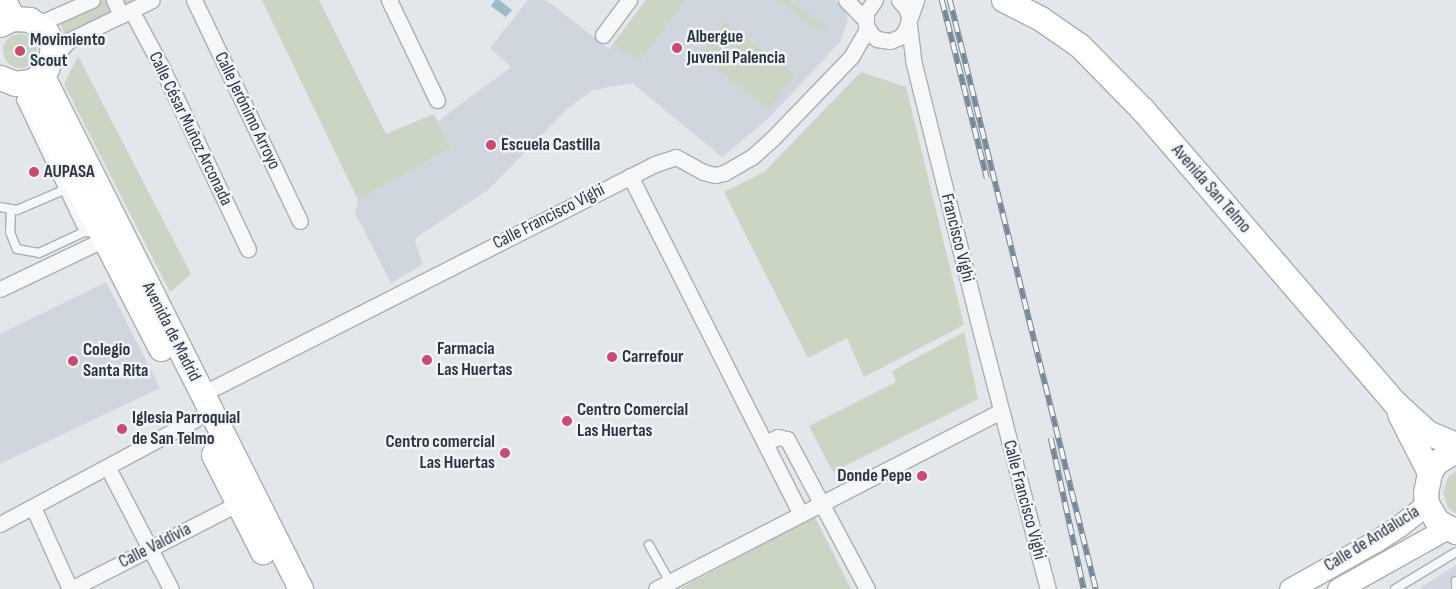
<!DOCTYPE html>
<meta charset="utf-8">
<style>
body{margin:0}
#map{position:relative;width:1456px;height:589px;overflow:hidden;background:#e2e7eb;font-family:"Sofia Sans Condensed",sans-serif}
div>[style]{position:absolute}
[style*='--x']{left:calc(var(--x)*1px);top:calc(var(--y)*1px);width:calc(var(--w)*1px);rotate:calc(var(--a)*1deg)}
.built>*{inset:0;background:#d0d6dd}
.green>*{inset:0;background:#cad5c3;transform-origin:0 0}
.round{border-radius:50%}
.water>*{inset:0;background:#9dbaca}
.roads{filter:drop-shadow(1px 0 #a7afb5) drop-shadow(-1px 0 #a7afb5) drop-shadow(0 1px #a7afb5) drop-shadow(0 -1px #a7afb5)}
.lane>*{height:8px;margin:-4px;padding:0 4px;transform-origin:4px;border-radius:4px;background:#f5f7f9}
.street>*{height:15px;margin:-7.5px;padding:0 7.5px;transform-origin:7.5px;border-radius:7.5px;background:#f5f7f9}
.secondary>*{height:21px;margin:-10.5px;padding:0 10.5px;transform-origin:10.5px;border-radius:10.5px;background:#fff}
.primary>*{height:24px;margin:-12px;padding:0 12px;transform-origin:12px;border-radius:12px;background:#fff}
.rail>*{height:5.5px;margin-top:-2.75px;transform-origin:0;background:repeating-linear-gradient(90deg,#f2f5f8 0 11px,#7b8894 0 22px);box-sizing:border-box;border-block:1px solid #7b8894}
.dots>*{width:14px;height:14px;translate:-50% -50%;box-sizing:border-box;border:2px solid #f2f5f8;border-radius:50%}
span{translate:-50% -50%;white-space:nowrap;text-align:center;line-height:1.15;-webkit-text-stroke:5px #f2f5f8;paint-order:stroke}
.poi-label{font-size:18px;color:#2a3743;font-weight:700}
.left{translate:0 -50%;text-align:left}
.right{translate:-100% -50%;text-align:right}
.street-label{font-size:18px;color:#2a3743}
</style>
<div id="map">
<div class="built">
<div style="clip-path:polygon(528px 0,546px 0,609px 49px,646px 0,835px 0,845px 11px,848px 20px,840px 42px,768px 119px,722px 157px,632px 83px,593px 90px,568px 108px,488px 190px,418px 236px,415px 242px,423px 264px,391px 283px,355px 213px,358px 200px,451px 148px,438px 121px,511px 67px,490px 48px)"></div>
<div style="clip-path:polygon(106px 282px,160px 388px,0 464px,0 334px)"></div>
<div style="clip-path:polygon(1456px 565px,1456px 589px,1419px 589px)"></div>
</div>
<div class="green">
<div style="clip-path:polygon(92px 0,152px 0,68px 41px,57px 17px)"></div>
<div style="clip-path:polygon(262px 0,319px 0,386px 134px,434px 114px,451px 148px,358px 200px)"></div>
<div style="clip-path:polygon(646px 0,686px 0,640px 61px,613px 44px)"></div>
<div style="clip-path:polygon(778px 0,789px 0,828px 28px,817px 30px)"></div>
<div style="left:725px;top:22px;width:88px;height:43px;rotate:37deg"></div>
<div class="round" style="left:3px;top:34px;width:34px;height:34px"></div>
<div style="clip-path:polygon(78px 56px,191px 274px,170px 292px,64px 84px)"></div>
<div style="clip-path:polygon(861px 72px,906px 87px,964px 325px,864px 377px,847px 338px,808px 358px,724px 192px,764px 172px)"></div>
<div style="clip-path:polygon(964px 332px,978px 399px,833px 472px,809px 426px,896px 382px,892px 371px)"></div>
<div style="clip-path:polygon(1456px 471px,1456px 513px,1448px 508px,1443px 493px,1448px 477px)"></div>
<div style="clip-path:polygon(815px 517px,851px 589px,679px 589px)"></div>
</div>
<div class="water">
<div style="clip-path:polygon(495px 0,499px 0,512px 10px,506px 17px,491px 6px)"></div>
</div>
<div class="roads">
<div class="lane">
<div style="--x:21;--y:100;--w:146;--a:64.5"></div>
<div style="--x:84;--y:232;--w:12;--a:5"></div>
<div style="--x:0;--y:207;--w:17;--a:10"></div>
<div style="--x:17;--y:210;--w:51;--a:-23.1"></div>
<div style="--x:11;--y:209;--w:23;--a:92"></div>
<div style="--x:10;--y:232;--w:18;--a:68"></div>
<div style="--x:17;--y:249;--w:22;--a:10"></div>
<div style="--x:39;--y:253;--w:50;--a:-25"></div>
<div style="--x:649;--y:545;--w:43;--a:60.4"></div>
<div style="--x:1456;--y:581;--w:7;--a:90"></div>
<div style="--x:1395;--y:589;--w:71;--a:-31.2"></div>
</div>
<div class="street">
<div style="--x:114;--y:0;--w:17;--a:65"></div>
<div style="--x:194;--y:0;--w:245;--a:64.4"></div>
<div style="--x:389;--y:0;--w:111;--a:64.4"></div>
<div style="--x:846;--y:0;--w:28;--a:46"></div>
<div style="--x:875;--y:0;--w:16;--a:125"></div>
<div style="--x:866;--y:13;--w:12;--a:90"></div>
<div style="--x:866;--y:25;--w:10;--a:61"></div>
<div style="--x:871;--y:34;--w:8;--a:40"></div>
<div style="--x:877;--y:39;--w:13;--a:9"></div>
<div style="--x:890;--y:41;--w:11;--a:-22"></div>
<div style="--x:900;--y:37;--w:8;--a:-50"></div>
<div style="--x:905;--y:31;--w:33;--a:-70"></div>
<div style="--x:899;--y:0;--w:11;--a:49"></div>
<div style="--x:906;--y:8;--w:9;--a:72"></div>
<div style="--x:131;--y:10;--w:61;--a:61.8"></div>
<div style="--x:160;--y:64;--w:205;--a:64.6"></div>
<div style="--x:38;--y:24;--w:59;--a:-24"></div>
<div style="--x:909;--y:25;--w:39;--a:83"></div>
<div style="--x:914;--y:64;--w:265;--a:76"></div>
<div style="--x:978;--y:321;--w:277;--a:75.4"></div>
<div style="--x:603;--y:35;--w:44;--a:-53.4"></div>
<div style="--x:52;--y:60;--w:25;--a:-50"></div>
<div style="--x:68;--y:41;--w:93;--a:-26"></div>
<div style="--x:630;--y:176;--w:379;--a:63.2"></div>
<div style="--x:0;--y:289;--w:116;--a:-25.5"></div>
<div style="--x:202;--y:394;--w:508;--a:-26.92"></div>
<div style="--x:655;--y:164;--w:22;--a:-18"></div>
<div style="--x:676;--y:157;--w:31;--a:29"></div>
<div style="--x:703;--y:172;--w:12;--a:14"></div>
<div style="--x:715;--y:175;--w:9;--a:-13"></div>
<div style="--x:724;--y:173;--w:32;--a:-30"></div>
<div style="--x:752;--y:157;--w:27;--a:-42"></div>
<div style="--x:772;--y:139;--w:114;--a:-46.1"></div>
<div style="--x:851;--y:57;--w:32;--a:-60"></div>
<div style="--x:765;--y:443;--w:14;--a:-25"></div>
<div style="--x:778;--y:437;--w:9;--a:13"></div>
<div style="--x:787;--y:439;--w:170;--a:61.9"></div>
<div style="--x:108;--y:468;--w:136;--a:62.5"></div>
<div style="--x:33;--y:507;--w:90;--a:65.7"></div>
<div style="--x:0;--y:524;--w:222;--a:-28.2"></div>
<div style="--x:71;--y:589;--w:189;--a:-27.1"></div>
<div style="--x:656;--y:589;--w:388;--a:-27.3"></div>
</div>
<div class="secondary">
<div style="--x:1290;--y:589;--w:98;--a:-29.2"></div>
<div style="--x:1376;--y:541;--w:27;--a:-33"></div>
<div style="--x:1399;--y:526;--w:36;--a:-38"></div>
<div style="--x:1338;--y:589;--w:125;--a:-29.2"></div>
</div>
<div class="primary">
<div style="--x:4;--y:0;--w:21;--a:65"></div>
<div style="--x:1004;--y:0;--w:42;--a:27.2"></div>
<div style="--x:1041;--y:19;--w:47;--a:34.7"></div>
<div style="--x:1080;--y:46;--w:90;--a:45.5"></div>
<div style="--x:1143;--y:110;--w:386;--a:49.3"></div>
<div style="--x:1395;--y:403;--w:45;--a:42.3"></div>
<div style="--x:1428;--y:433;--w:30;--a:23"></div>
<div style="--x:0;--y:25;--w:14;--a:-25"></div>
<div style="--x:13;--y:19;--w:17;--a:3"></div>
<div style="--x:30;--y:20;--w:19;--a:35"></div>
<div style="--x:46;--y:31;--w:10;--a:61"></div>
<div style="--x:51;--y:40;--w:11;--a:80"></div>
<div style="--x:53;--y:51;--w:19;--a:108"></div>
<div style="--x:47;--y:69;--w:18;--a:137"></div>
<div style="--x:34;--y:81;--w:18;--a:171"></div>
<div style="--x:16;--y:84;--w:17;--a:-159"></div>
<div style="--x:42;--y:75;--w:576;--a:63.26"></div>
<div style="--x:25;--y:84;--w:298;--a:62.8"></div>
<div style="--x:1400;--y:414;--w:66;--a:63"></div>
<div style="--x:1456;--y:451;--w:23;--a:149"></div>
<div style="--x:1436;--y:463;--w:12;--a:121"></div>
<div style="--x:1430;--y:473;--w:20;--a:101"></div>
<div style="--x:1426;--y:493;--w:11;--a:85"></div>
<div style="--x:1427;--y:504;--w:21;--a:59"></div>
<div style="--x:1438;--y:522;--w:21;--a:29"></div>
<div style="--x:214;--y:455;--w:109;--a:63.2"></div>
</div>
</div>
<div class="rail">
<div style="--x:942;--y:0;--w:184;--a:75.8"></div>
<div style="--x:950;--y:0;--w:607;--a:76.08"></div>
<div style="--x:1051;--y:438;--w:155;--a:77.7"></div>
</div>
<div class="dots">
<div style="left:677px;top:48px;background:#cf486f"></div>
<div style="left:20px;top:51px;background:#cf486f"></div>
<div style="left:491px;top:145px;background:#cf486f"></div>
<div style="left:34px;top:172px;background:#cf486f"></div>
<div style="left:612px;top:357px;background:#cf486f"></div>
<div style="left:427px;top:360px;background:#cf486f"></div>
<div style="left:73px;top:361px;background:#cf486f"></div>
<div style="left:567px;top:421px;background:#cf486f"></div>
<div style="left:122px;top:429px;background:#cf486f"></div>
<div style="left:505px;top:453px;background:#cf486f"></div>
<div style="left:922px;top:476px;background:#cf486f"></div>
</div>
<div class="poi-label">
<span class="left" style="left:687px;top:48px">Albergue<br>Juvenil Palencia</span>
<span class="left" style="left:30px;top:51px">Movimiento<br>Scout</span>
<span class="left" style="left:501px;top:145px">Escuela Castilla</span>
<span class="left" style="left:44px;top:172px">AUPASA</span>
<span class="left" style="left:437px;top:360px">Farmacia<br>Las Huertas</span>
<span class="left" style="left:83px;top:361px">Colegio<br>Santa Rita</span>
<span class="left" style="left:622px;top:357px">Carrefour</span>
<span class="left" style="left:577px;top:421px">Centro Comercial<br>Las Huertas</span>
<span class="left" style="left:132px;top:429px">Iglesia Parroquial<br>de San Telmo</span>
<span class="right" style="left:495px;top:453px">Centro comercial<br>Las Huertas</span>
<span class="right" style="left:912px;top:476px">Donde Pepe</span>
</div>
<div class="street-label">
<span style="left:247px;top:111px;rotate:64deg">Calle Jerónimo Arroyo</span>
<span style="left:190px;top:129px;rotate:64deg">Calle César Muñoz Arconada</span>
<span style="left:1211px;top:189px;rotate:49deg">Avenida San Telmo</span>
<span style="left:549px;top:217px;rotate:-27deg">Calle Francisco Vighi</span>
<span style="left:957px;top:238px;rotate:76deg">Francisco Vighi</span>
<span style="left:171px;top:332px;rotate:63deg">Avenida de Madrid</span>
<span style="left:1024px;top:500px;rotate:75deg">Calle Francisco Vighi</span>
<span style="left:1372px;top:539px;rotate:-32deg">Calle de Andalucía</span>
<span style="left:155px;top:546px;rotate:-27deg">Calle Valdivia</span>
</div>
</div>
